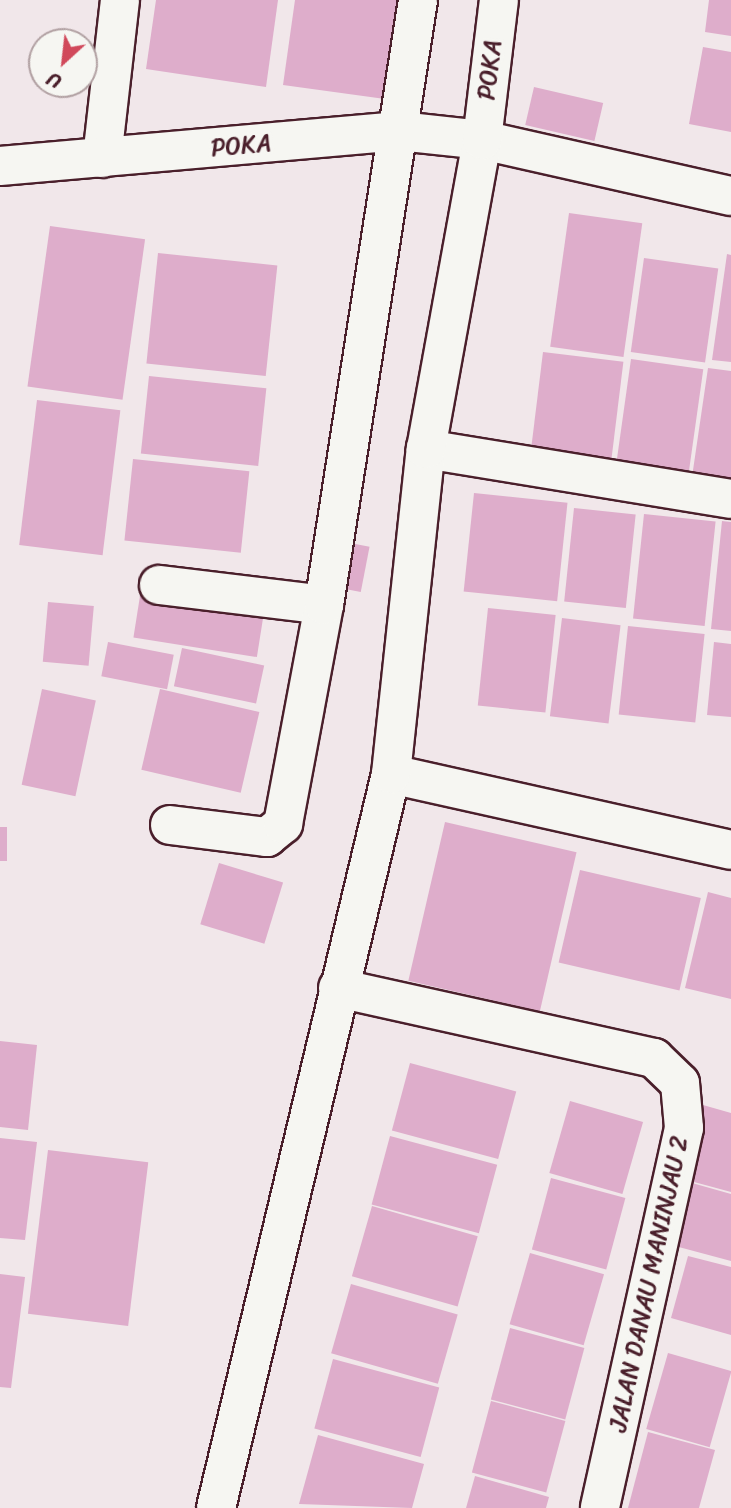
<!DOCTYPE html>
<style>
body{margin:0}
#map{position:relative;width:731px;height:1508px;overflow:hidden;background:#f1e7ea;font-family:Sriracha,sans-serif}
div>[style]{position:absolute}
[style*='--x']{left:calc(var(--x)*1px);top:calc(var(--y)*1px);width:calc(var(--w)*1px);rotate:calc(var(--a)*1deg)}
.building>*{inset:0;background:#deadcb;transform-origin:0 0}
.roads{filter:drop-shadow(2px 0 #4a1f2b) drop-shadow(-2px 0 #4a1f2b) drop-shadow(0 2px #4a1f2b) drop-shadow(0 -2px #4a1f2b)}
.street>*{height:38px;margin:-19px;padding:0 19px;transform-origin:19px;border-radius:19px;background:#f6f6f2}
span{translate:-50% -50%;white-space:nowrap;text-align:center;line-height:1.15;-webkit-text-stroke:7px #f6f6f2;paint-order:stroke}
.street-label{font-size:24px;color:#4a1f2b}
.north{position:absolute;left:28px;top:28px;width:70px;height:70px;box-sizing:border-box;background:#f6f6f2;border:2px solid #b1a0a2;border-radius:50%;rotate:207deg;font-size:19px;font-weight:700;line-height:28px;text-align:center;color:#4a1f2b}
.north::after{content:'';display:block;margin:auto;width:24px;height:32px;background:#d1495b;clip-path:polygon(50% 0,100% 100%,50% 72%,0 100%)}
</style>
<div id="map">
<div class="building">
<div style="clip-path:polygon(156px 0,278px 0,266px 87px,146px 69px)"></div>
<div style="clip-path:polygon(295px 0,399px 0,385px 99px,283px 85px)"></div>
<div style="clip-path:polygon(709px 0,731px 0,731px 36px,705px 32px)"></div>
<div style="clip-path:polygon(703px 47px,731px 52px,731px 132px,689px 124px)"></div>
<div style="left:534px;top:87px;width:71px;height:39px;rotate:13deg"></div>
<div style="left:569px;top:213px;width:74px;height:135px;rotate:8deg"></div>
<div style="left:50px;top:226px;width:96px;height:162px;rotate:8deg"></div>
<div style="left:158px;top:253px;width:120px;height:111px;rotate:6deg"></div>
<div style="clip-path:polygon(727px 254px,731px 255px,731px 362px,712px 360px)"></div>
<div style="left:644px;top:258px;width:75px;height:95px;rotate:8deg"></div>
<div style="left:543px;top:352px;width:81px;height:107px;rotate:7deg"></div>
<div style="left:631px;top:359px;width:73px;height:111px;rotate:8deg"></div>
<div style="clip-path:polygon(708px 368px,731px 371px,731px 482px,692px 477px)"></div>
<div style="left:149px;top:376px;width:118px;height:78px;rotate:6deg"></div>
<div style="left:37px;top:400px;width:84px;height:146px;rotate:7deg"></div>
<div style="left:133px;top:459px;width:117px;height:82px;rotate:6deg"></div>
<div style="left:474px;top:493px;width:94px;height:99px;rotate:6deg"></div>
<div style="left:574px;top:508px;width:62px;height:94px;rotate:6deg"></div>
<div style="left:644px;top:514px;width:72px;height:105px;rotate:6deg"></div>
<div style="clip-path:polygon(722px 521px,731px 522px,731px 631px,711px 629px)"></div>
<div style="left:345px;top:542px;width:25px;height:46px;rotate:11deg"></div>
<div style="left:140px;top:596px;width:125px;height:42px;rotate:9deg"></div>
<div style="left:48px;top:602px;width:46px;height:60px;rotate:5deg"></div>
<div style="left:488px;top:608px;width:68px;height:98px;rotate:6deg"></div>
<div style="left:562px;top:618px;width:59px;height:99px;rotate:7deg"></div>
<div style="left:628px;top:626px;width:77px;height:89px;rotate:6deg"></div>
<div style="left:108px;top:642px;width:67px;height:35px;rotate:11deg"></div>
<div style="clip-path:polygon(714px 642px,731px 644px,731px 717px,707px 715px)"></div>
<div style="left:182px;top:648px;width:84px;height:39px;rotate:12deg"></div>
<div style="left:42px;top:689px;width:55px;height:98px;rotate:12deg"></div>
<div style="left:160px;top:689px;width:102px;height:83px;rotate:13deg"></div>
<div style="left:445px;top:822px;width:135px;height:163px;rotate:13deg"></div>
<div style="left:0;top:827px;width:7px;height:34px"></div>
<div style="left:219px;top:863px;width:67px;height:64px;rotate:17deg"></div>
<div style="left:580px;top:870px;width:124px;height:95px;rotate:13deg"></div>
<div style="clip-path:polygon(708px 892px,731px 898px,731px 999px,685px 988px)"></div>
<div style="clip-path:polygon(0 1041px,37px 1045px,28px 1130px,0 1127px)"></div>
<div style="left:410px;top:1063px;width:110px;height:70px;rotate:15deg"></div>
<div style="left:570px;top:1101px;width:76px;height:75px;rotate:16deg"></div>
<div style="clip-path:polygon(703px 1105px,731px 1113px,731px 1192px,683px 1179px)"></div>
<div style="left:390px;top:1136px;width:111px;height:71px;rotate:15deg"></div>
<div style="clip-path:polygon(0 1138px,37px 1142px,25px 1240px,0 1238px)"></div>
<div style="left:48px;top:1150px;width:101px;height:165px;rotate:7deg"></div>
<div style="left:551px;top:1178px;width:77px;height:74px;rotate:15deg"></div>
<div style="clip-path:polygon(692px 1183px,731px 1194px,731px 1261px,675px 1246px)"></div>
<div style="left:372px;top:1206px;width:110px;height:73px;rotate:16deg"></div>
<div style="left:530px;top:1253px;width:77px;height:74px;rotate:16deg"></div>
<div style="clip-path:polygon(688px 1256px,731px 1267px,731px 1335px,671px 1318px)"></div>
<div style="clip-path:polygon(0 1274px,25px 1277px,11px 1388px,0 1387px)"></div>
<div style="left:351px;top:1284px;width:111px;height:72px;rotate:16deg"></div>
<div style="left:510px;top:1328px;width:77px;height:74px;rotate:15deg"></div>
<div style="left:668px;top:1353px;width:66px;height:79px;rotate:16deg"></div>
<div style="left:333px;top:1359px;width:110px;height:72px;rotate:15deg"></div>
<div style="left:491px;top:1401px;width:77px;height:74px;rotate:15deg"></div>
<div style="clip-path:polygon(648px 1432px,715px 1450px,699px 1508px,628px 1508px)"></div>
<div style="clip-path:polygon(318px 1435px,424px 1464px,412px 1508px,299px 1504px)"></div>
<div style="clip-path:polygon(475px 1476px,549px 1497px,546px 1508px,466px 1508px)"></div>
</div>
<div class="roads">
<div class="street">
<div style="--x:102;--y:158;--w:159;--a:-83.5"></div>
<div style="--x:0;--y:166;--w:401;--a:-5"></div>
<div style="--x:399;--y:131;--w:83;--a:6.2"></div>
<div style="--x:482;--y:140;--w:255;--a:12.7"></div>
<div style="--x:426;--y:449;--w:309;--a:9.3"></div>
<div style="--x:159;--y:585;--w:166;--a:6.9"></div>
<div style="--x:391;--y:774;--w:348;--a:12.6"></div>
<div style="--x:170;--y:825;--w:98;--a:7.1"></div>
<div style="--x:267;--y:837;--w:21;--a:-39"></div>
<div style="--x:283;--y:824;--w:223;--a:-79.4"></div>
<div style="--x:324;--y:605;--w:612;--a:-81.17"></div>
<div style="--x:338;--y:988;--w:324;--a:12.5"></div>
<div style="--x:654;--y:1058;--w:36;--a:44"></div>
<div style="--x:680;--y:1083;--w:45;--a:84.9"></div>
<div style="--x:684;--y:1128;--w:389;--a:102.5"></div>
<div style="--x:216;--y:1508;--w:755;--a:-76.59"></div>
<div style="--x:391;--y:774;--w:327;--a:-83.9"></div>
<div style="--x:426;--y:449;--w:314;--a:-79.7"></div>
<div style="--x:482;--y:140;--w:141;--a:-83.1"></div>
</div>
</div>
<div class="street-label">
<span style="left:490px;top:70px;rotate:-83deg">POKA</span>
<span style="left:241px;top:146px;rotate:-5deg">POKA</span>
<span style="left:649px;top:1284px;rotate:-78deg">JALAN DANAU MANINJAU 2</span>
</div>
<div class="north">U</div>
</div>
